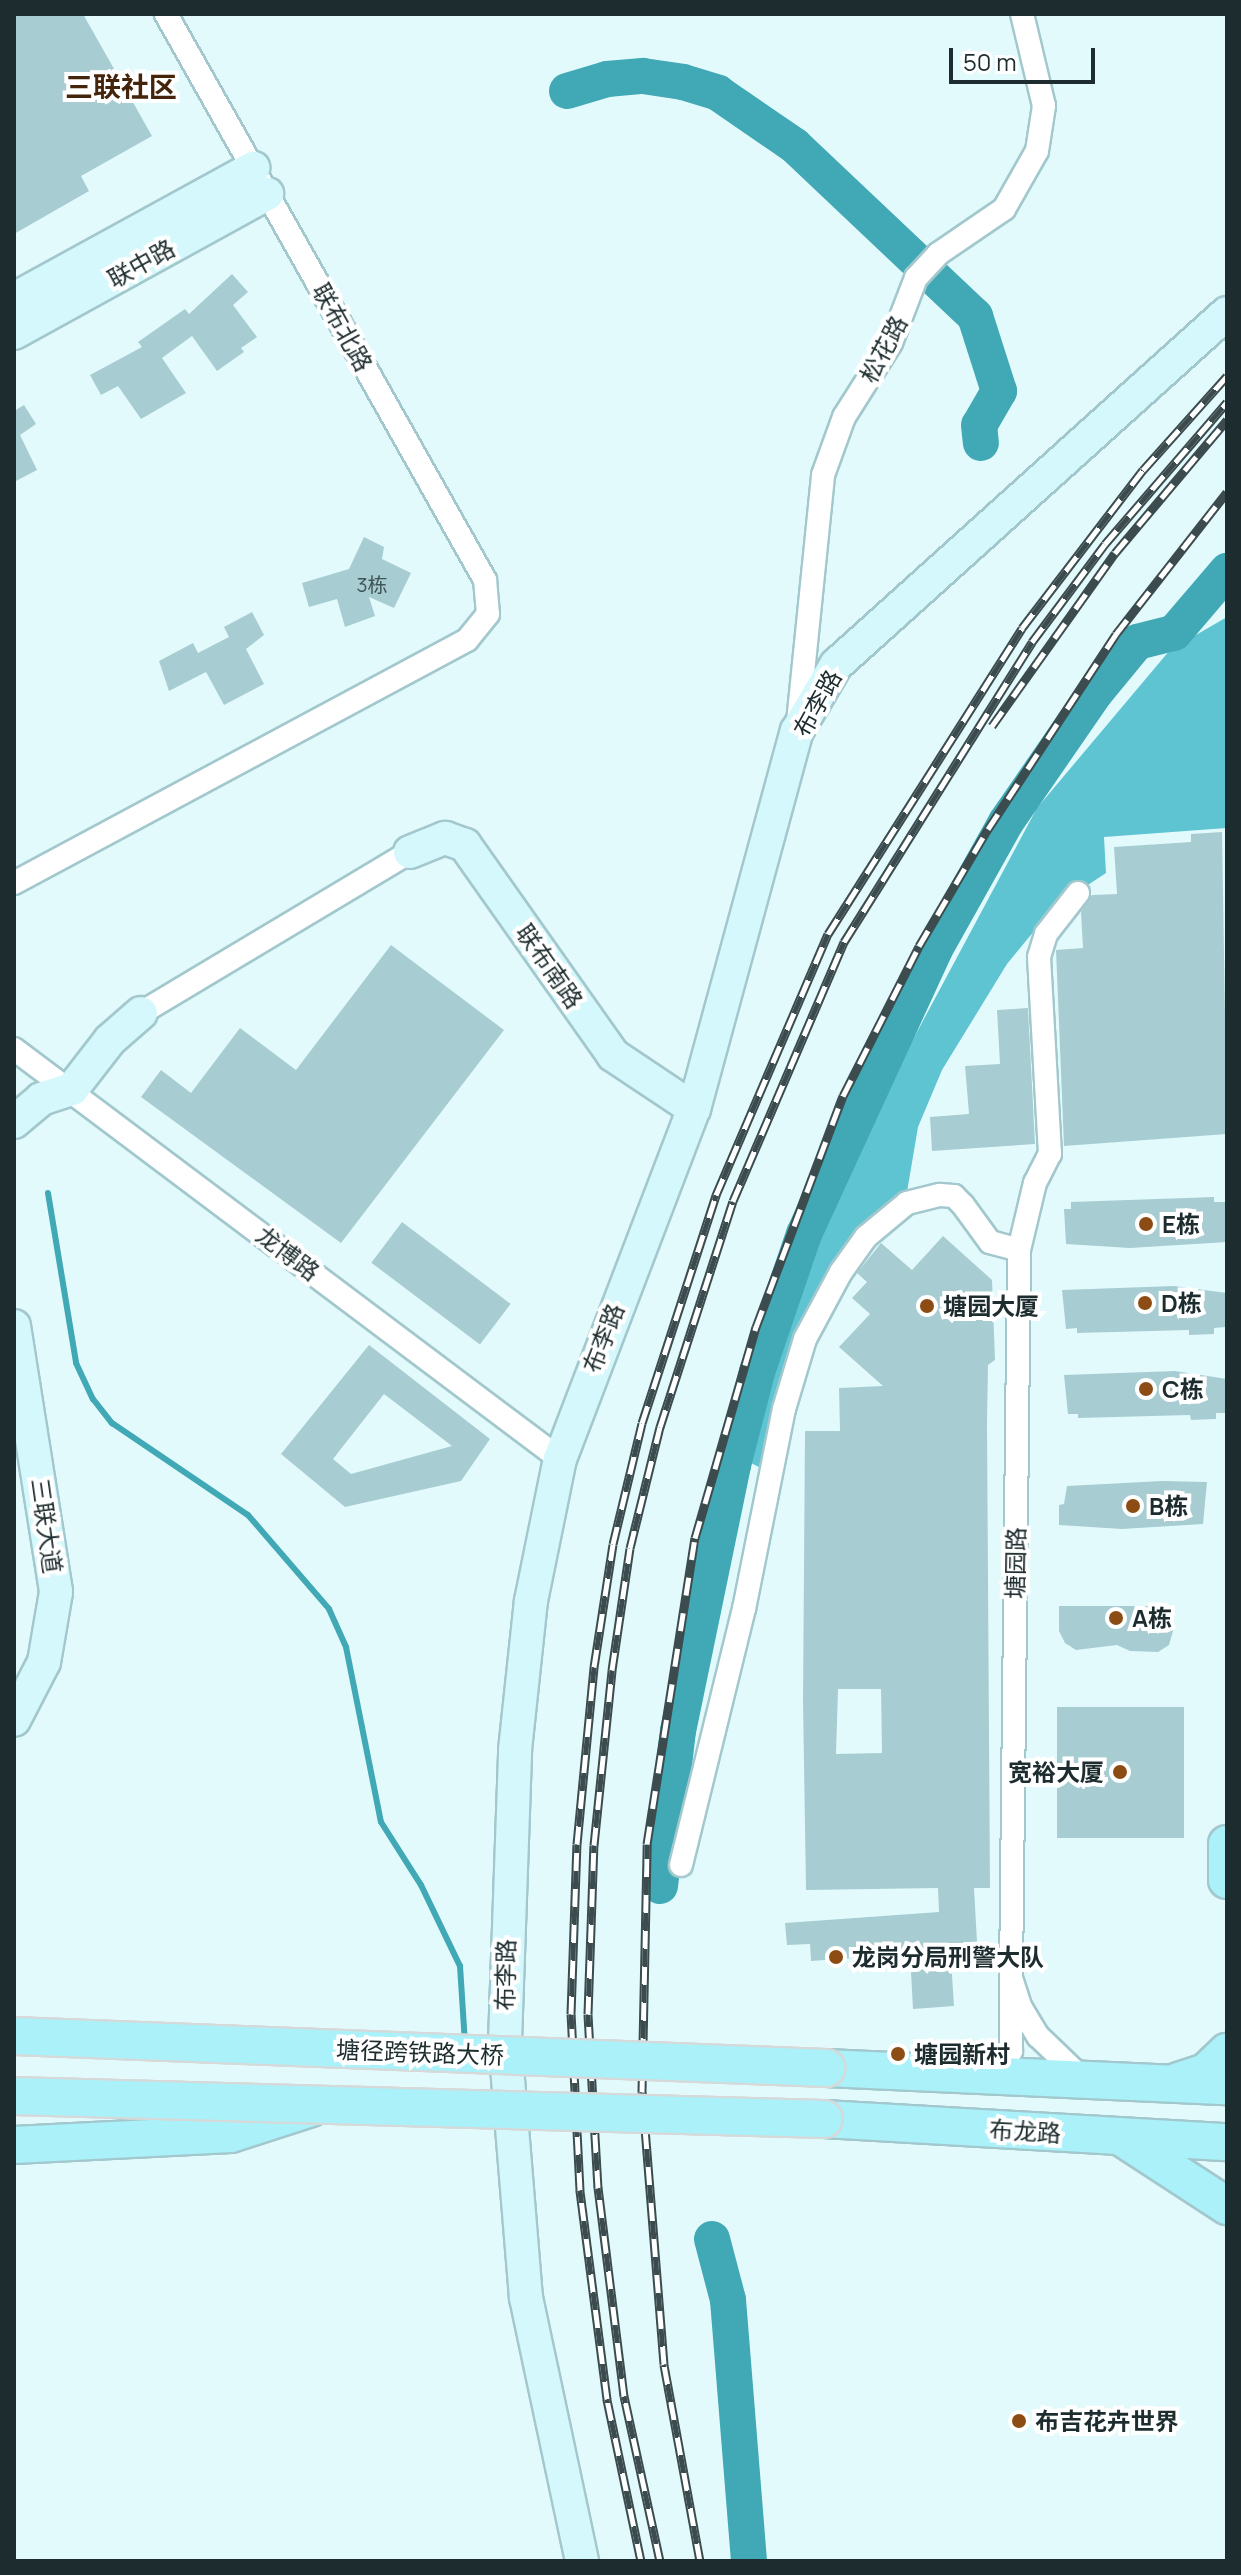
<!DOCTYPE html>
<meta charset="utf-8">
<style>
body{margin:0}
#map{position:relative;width:1241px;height:2575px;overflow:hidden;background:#e3fafd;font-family:Manrope,"Noto Sans SC",sans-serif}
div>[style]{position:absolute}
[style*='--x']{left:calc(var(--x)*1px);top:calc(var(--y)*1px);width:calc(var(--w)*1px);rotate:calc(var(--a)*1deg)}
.forest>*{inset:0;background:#5fc4d1}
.stream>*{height:6px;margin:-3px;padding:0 3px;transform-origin:3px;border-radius:3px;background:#40a9b5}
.river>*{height:36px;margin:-18px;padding:0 18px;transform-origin:18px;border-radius:18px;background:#40a9b5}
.building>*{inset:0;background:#a7cdd2;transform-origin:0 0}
.roads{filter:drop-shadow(2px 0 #a2c8cd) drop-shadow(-2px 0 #a2c8cd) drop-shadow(0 2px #a2c8cd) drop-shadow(0 -2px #a2c8cd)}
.street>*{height:22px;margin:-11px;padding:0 11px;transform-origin:11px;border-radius:11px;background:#fff}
.secondary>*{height:32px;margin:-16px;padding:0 16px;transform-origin:16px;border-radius:16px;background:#d5f8fc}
.primary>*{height:36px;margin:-18px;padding:0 18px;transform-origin:18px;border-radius:18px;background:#aaf1fa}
.rail>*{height:9px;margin-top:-4.5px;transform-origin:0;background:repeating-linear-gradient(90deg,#fff 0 18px,#3c4c4e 0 36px);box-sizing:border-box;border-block:2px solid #3c4c4e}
.bridges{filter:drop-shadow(2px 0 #d6d9d9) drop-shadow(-2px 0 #d6d9d9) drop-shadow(0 2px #d6d9d9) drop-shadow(0 -2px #d6d9d9)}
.primary-bridge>*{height:36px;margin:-18px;padding:0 18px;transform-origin:18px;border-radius:18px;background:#aaf1fa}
.dots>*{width:22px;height:22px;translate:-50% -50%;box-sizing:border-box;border:4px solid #fff;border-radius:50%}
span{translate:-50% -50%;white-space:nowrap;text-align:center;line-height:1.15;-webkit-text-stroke:8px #fff;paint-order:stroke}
.number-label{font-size:20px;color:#405457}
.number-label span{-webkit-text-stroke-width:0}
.street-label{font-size:24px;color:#1d2c2e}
.poi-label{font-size:24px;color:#1d2c2e;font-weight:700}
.left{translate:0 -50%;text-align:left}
.right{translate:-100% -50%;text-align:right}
.quarter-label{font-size:28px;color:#44240b;font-weight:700}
.frame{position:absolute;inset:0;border:16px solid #1d2c2e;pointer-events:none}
.scale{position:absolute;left:949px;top:48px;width:146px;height:36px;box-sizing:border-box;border:4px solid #1d2c2e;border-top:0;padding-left:10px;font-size:24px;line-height:28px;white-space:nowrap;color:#1d2c2e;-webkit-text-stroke:6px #fff;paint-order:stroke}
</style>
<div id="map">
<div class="forest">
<div style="clip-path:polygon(1227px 617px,1227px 828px,1104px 837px,1106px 873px,1053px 908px,1007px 964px,942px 1070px,918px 1127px,907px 1192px,856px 1229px,815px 1299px,784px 1380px,759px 1467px,743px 1459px,809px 1263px,880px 1101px,1037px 808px,1170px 650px)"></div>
</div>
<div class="stream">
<div style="--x:48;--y:1193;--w:172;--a:80.6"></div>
<div style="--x:76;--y:1363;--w:40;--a:65"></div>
<div style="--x:93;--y:1399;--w:31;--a:52"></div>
<div style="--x:112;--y:1423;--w:164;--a:34.1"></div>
<div style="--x:248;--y:1515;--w:124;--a:49.2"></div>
<div style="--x:329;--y:1609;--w:42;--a:65.9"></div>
<div style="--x:346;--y:1647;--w:178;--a:78.7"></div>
<div style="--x:381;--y:1822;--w:75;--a:57.6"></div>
<div style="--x:421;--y:1885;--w:90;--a:64.3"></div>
<div style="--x:460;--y:1966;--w:77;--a:86.3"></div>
</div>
<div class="river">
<div style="--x:567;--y:91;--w:42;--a:-16.7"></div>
<div style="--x:607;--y:79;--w:36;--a:-5"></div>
<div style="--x:643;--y:76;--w:40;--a:8.5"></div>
<div style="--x:683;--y:82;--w:37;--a:17"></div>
<div style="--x:718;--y:93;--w:93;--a:34.5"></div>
<div style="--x:795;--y:146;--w:248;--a:43.4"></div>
<div style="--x:975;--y:316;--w:79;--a:72.3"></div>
<div style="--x:999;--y:391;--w:39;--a:120"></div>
<div style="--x:979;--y:425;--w:18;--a:84"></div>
<div style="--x:660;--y:1886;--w:156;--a:-83.4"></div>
<div style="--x:678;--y:1731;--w:272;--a:-78.3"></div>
<div style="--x:733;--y:1465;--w:96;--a:-75.5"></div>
<div style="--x:757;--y:1372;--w:146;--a:-71.2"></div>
<div style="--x:804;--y:1234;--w:314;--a:-65.3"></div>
<div style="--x:935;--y:949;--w:145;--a:-60.8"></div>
<div style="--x:1006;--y:822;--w:157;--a:-55.4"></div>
<div style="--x:1095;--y:693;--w:66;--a:-50.5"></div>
<div style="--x:1137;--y:642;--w:38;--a:-14"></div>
<div style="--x:1174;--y:633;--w:82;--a:-49.5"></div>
<div style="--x:712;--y:2239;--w:63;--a:75.3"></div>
<div style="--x:728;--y:2300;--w:262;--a:85.4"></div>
</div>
<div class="building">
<div style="clip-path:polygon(14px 14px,83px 14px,152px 136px,81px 176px,89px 191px,14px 234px)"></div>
<div style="clip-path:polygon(232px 274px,248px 292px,233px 305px,257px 337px,241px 348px,244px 352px,217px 371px,192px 336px,162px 358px,186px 393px,141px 419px,118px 386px,101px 395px,90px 375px,142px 347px,138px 342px,185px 309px,189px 314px)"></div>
<div style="clip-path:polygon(24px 405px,36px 424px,20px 435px,37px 470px,14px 482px,14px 411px)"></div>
<div style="clip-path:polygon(364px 537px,384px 547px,382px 559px,411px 573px,394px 608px,369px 597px,375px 616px,345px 627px,337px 599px,309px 607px,302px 583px,349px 569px)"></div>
<div style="clip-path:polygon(252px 612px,264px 635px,246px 649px,264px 684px,224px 705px,206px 672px,169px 691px,159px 661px,193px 643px,198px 653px,229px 637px,224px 627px)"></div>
<div style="clip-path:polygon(1222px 832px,1227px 1134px,1064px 1146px,1056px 950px,1083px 948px,1081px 912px,1092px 895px,1117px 894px,1114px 847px,1191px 842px,1191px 834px)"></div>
<div style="clip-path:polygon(391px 945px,504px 1030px,341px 1243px,141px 1097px,161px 1070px,191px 1093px,240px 1028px,296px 1070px)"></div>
<div style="clip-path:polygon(1028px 1008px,1035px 1144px,932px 1151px,930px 1117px,969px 1114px,965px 1066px,1000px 1064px,997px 1010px)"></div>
<div style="clip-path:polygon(1214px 1197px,1214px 1202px,1227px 1202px,1227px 1242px,1130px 1248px,1066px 1244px,1064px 1209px,1071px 1209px,1071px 1202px)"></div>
<div style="left:402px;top:1222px;width:136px;height:51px;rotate:37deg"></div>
<div style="clip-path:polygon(evenodd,943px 1236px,992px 1280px,995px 1360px,988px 1365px,987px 1422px,990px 1888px,974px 1888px,977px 1942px,950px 1944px,954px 2006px,913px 2009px,910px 1954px,811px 1961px,810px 1944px,787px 1945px,785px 1923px,939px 1912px,938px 1888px,806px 1890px,803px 1701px,805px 1431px,840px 1431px,839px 1388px,883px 1386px,839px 1347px,870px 1314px,852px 1298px,867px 1282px,857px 1273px,881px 1243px,912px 1270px,943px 1236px,838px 1689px,881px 1689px,882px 1753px,836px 1754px,838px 1689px)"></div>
<div style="clip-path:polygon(1174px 1286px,1227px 1293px,1226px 1327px,1214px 1328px,1214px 1334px,1189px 1335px,1189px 1330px,1077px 1333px,1077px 1328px,1066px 1329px,1062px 1290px)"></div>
<div style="clip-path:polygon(evenodd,369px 1345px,490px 1439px,461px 1481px,345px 1507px,281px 1454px,369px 1345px,384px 1394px,452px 1446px,351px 1474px,333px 1459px,384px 1394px)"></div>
<div style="clip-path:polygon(1175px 1371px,1227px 1379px,1227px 1413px,1216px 1413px,1216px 1419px,1191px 1420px,1190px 1415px,1078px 1418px,1078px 1414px,1068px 1414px,1064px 1375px)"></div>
<div style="clip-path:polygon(1162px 1481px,1207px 1482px,1203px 1524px,1122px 1529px,1059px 1525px,1059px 1505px,1064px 1504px,1067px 1486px)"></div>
<div style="clip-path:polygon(1059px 1606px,1172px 1606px,1173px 1631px,1169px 1645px,1158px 1652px,1130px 1651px,1117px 1645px,1076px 1650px,1065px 1643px,1059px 1631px)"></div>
<div style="left:1057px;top:1707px;width:127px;height:131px"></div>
</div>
<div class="roads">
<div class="street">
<div style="--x:798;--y:722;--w:248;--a:-84.2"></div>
<div style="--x:823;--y:475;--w:62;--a:-70.1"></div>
<div style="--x:844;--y:417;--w:88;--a:-57.6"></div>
<div style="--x:891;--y:343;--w:70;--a:-69"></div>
<div style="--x:916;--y:278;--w:33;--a:-47"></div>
<div style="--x:938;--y:254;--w:80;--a:-34.3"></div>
<div style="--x:1004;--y:209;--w:67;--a:-60.4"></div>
<div style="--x:1037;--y:151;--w:46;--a:-81.2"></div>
<div style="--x:1044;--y:106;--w:95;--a:-103.4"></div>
<div style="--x:14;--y:883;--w:514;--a:-28.21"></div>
<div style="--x:467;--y:640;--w:33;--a:-51"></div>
<div style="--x:488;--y:614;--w:34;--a:-95"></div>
<div style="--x:485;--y:580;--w:650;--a:-119.41"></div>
<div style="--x:141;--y:1013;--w:313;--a:-30.9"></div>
<div style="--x:14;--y:1049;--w:683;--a:36.9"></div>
<div style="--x:681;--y:1865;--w:264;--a:-76.2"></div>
<div style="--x:744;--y:1609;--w:204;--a:-78.7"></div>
<div style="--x:784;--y:1409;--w:73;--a:-73.3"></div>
<div style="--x:805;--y:1339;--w:76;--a:-61.8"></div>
<div style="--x:841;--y:1272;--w:43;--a:-54.5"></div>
<div style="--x:866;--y:1237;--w:53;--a:-39.7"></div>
<div style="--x:907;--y:1203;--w:34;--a:-14"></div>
<div style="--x:940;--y:1195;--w:14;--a:4"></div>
<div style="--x:954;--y:1196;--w:13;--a:45"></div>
<div style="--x:963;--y:1205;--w:46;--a:53.9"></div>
<div style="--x:990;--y:1242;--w:30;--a:15"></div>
<div style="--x:1011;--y:1978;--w:728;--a:-89.37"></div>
<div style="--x:1019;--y:1250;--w:69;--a:-76.6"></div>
<div style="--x:1035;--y:1183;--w:33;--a:-63"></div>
<div style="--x:1050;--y:1154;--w:197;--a:-93.2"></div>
<div style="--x:1039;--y:957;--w:24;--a:-73"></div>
<div style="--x:1046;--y:934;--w:52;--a:-52"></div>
<div style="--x:995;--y:2076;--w:30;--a:-57"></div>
<div style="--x:1011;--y:2051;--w:73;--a:-90"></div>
<div style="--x:1011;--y:1978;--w:32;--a:72"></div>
<div style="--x:1021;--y:2008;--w:33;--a:59"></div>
<div style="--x:1038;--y:2036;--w:62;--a:43.7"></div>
</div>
<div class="secondary">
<div style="--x:14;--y:299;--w:273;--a:-28.7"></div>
<div style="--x:14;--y:333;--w:289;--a:-28.8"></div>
<div style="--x:410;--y:852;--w:38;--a:-22"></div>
<div style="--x:445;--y:838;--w:21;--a:19"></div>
<div style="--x:465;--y:845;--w:257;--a:54.8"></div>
<div style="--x:613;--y:1055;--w:97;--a:33.7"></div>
<div style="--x:14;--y:1122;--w:35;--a:-40"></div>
<div style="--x:41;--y:1099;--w:33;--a:-18"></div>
<div style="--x:72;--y:1089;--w:62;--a:-52.2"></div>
<div style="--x:110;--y:1040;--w:41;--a:-41.1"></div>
<div style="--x:14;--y:1326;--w:269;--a:81"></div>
<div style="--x:56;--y:1592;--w:71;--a:99.7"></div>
<div style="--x:44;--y:1662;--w:65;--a:117.3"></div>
<div style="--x:582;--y:2561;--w:269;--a:-102"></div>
<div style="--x:526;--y:2298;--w:258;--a:-94.7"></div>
<div style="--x:505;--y:2041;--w:291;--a:-88"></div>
<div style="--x:515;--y:1750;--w:150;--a:-83.9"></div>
<div style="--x:531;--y:1601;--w:145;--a:-78.5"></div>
<div style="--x:560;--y:1459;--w:375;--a:-69.1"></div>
<div style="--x:694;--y:1109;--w:392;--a:-74.8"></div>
<div style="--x:797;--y:731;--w:77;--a:-59.4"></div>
<div style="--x:836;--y:665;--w:526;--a:-42"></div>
</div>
<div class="primary">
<div style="--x:1227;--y:1844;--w:36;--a:90"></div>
<div style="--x:826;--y:2068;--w:401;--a:2.6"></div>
<div style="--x:1178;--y:2081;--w:29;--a:-18"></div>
<div style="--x:1206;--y:2072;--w:29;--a:-44"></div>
<div style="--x:824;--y:2119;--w:404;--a:3.3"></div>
<div style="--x:1124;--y:2139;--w:123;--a:33"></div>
<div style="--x:14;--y:2145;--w:217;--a:-2.9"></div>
<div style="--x:231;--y:2134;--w:84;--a:-18"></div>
</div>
</div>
<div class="rail">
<div style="--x:992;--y:726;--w:212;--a:-54.6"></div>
<div style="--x:1115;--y:553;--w:174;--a:-49.9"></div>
<div style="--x:641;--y:2561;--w:166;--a:-101.9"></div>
<div style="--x:607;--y:2399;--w:211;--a:-97.4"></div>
<div style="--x:580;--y:2190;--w:176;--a:-92.9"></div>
<div style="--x:571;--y:2014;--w:170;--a:-88"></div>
<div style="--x:577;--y:1844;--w:178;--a:-84.5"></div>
<div style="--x:594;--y:1667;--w:124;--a:-81.2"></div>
<div style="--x:613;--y:1544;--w:124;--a:-76.5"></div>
<div style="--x:642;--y:1423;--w:240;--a:-72"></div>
<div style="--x:716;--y:1195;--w:284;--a:-66.8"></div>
<div style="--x:828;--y:934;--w:362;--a:-57.6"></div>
<div style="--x:1022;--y:628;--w:199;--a:-52.6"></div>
<div style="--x:1143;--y:470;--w:126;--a:-48.2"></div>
<div style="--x:660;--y:2561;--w:169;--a:-102.3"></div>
<div style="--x:624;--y:2396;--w:210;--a:-97.1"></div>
<div style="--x:598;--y:2188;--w:174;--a:-93.3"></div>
<div style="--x:588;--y:2014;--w:169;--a:-88"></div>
<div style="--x:594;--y:1845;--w:176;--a:-84.1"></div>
<div style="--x:612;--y:1670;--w:123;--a:-81.6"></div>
<div style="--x:630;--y:1548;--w:125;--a:-76.1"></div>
<div style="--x:660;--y:1427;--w:237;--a:-72.1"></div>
<div style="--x:733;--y:1201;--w:282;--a:-66.8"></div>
<div style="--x:844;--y:942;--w:354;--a:-57.9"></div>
<div style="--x:1032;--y:642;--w:122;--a:-53.3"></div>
<div style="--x:1105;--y:544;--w:187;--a:-49.3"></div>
<div style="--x:700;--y:2561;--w:200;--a:-100.4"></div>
<div style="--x:664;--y:2364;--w:273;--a:-94.6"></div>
<div style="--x:642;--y:2092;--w:248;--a:-88.8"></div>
<div style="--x:647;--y:1844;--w:310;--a:-81.1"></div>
<div style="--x:695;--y:1538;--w:220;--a:-73.9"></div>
<div style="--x:756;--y:1327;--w:247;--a:-69.4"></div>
<div style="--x:843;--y:1096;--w:168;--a:-63.1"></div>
<div style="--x:919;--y:946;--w:136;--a:-59.5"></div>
<div style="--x:988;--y:829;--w:233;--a:-56.7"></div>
<div style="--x:1116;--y:634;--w:180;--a:-52"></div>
</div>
<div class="bridges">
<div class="primary-bridge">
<div style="--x:14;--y:2036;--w:813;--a:2.26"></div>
<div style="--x:14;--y:2096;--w:810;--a:1.63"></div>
</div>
</div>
<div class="dots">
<div style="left:1146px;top:1224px;background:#8c4c14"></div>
<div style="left:1145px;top:1303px;background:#8c4c14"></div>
<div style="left:927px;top:1306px;background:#8c4c14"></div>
<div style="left:1146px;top:1389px;background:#8c4c14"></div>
<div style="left:1133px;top:1506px;background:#8c4c14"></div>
<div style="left:1116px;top:1618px;background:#8c4c14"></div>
<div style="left:1120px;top:1772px;background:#8c4c14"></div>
<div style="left:836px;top:1957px;background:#8c4c14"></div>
<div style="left:898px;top:2054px;background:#8c4c14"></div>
<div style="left:1019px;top:2421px;background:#8c4c14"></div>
</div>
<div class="number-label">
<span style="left:372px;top:584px">3栋</span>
</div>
<div class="street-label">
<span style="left:141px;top:263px;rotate:-29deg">联中路</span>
<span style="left:343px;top:327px;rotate:61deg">联布北路</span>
<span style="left:883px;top:349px;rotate:-62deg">松花路</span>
<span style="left:817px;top:703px;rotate:-61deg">布李路</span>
<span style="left:550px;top:966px;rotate:55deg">联布南路</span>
<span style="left:288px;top:1253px;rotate:37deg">龙博路</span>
<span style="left:603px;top:1338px;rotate:-69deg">布李路</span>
<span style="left:47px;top:1526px;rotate:82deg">三联大道</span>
<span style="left:1015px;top:1563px;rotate:-89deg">塘园路</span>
<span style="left:505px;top:1975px;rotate:-89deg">布李路</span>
<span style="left:420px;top:2052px;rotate:2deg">塘径跨铁路大桥</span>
<span style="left:1025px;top:2131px;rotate:3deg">布龙路</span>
</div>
<div class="poi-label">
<span class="left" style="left:1162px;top:1224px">E栋</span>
<span class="left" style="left:1161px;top:1303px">D栋</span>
<span class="left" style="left:943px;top:1306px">塘园大厦</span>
<span class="left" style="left:1162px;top:1389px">C栋</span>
<span class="left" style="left:1149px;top:1506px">B栋</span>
<span class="left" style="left:1132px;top:1618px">A栋</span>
<span class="right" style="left:1104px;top:1772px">宽裕大厦</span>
<span class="left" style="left:852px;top:1957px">龙岗分局刑警大队</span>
<span class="left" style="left:914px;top:2054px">塘园新村</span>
<span class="left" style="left:1035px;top:2421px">布吉花卉世界</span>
</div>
<div class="quarter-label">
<span style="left:121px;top:86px">三联社区</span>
</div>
<div class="frame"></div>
<div class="scale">50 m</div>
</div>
